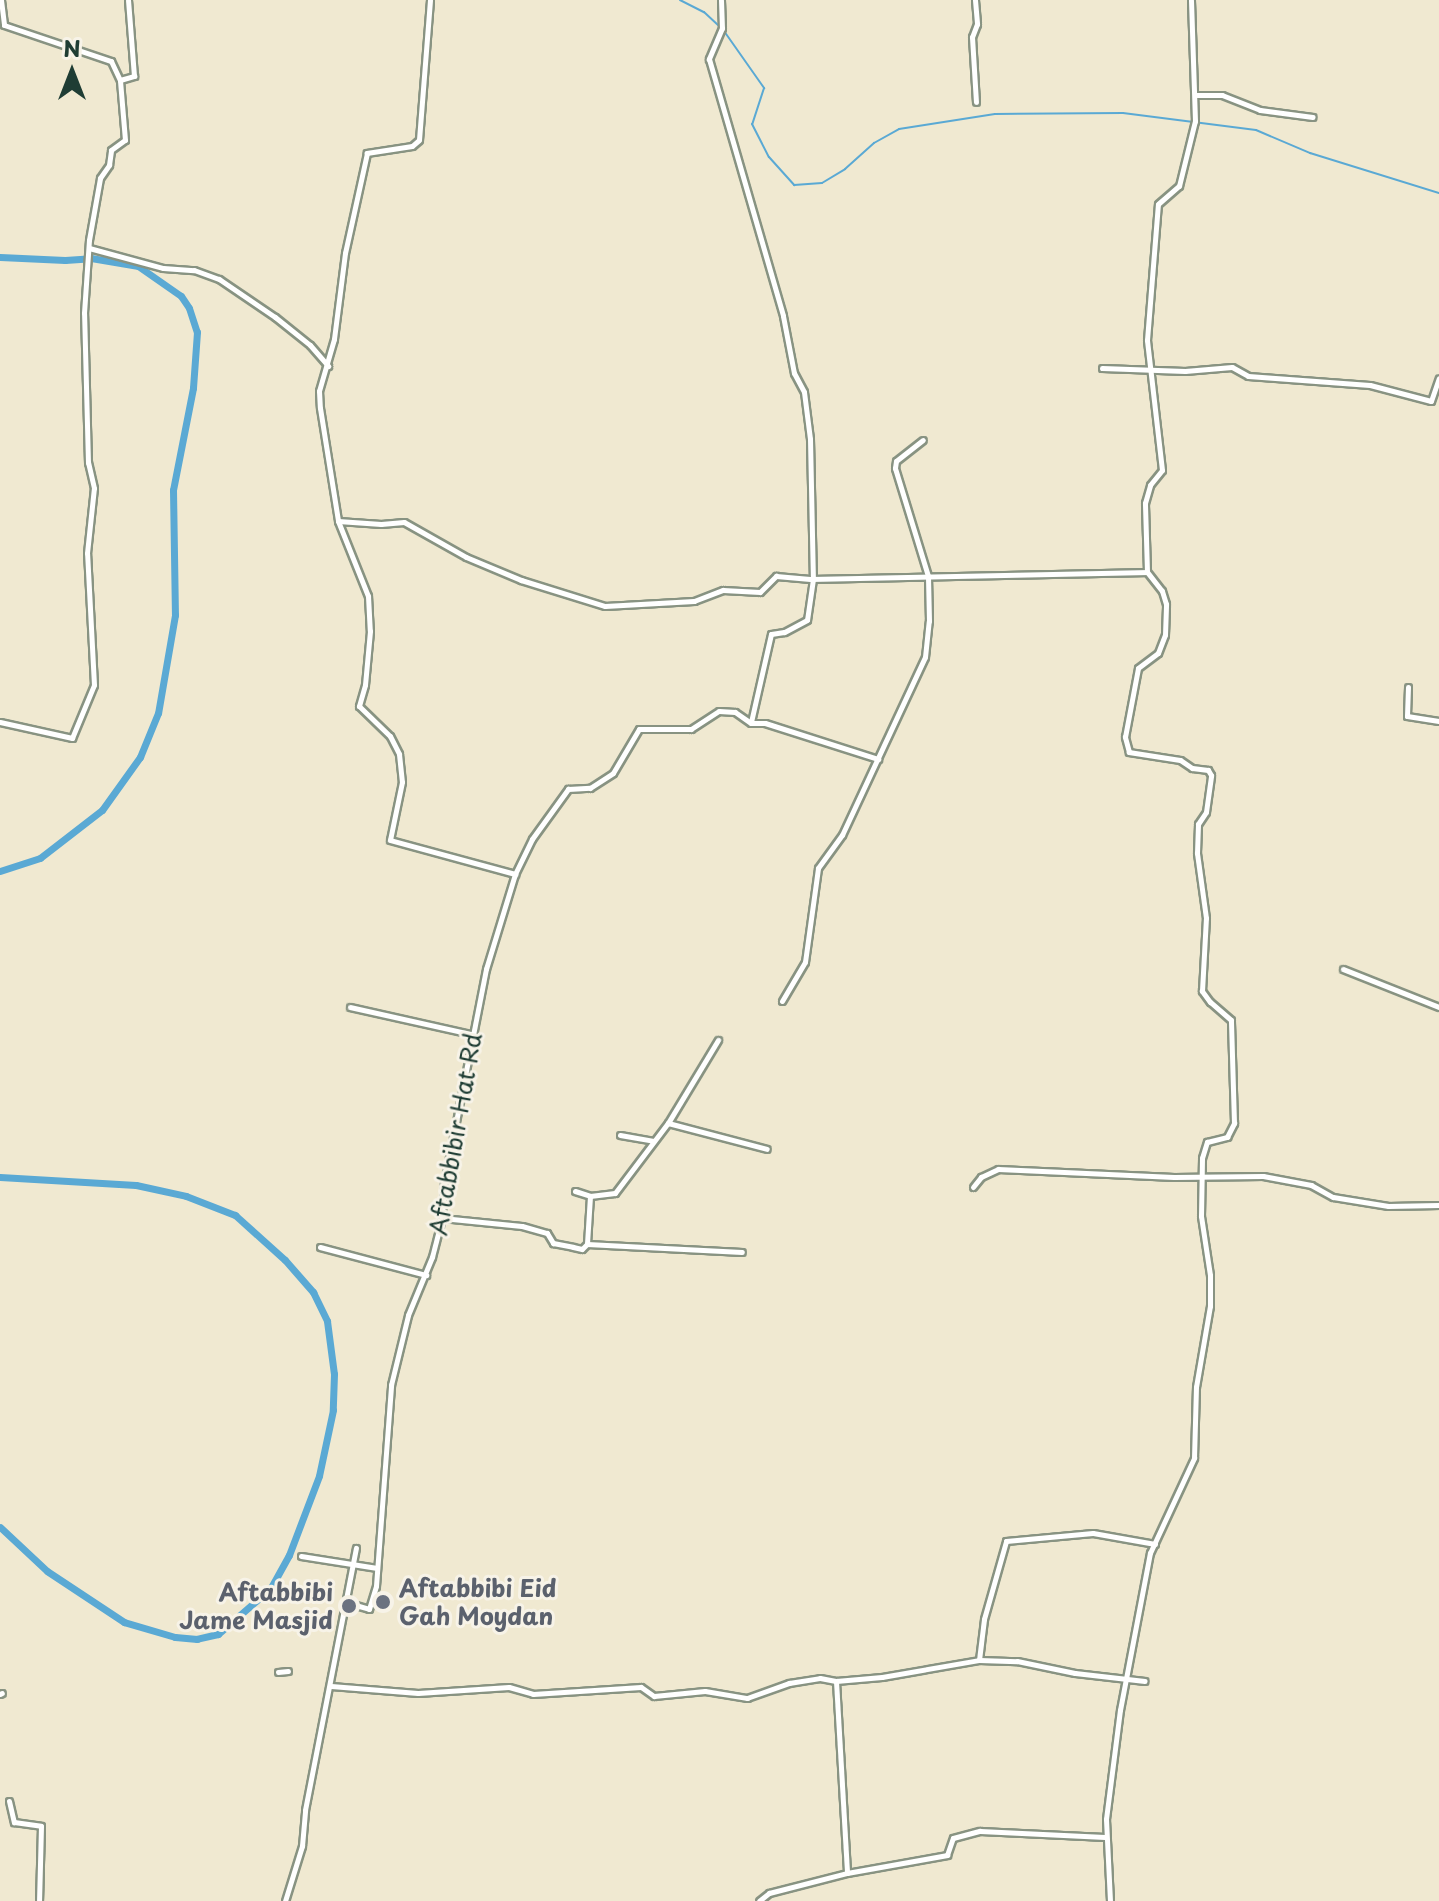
<!DOCTYPE html>
<style>
body{margin:0}
#map{position:relative;width:1439px;height:1901px;overflow:hidden;background:#f0e9d1;font-family:"Playpen Sans",sans-serif}
div>[style]{position:absolute}
[style*='--x']{left:calc(var(--x)*1px);top:calc(var(--y)*1px);width:calc(var(--w)*1px);rotate:calc(var(--a)*1deg)}
.stream>*{height:2px;margin:-1px;padding:0 1px;transform-origin:1px;border-radius:1px;background:#5aa9d4}
.river>*{height:7px;margin:-3.5px;padding:0 3.5px;transform-origin:3.5px;border-radius:3.5px;background:#5aa9d4}
.roads{filter:drop-shadow(2px 0 #889382) drop-shadow(-2px 0 #889382) drop-shadow(0 2px #889382) drop-shadow(0 -2px #889382)}
.minor>*{height:5px;margin:-2.5px;padding:0 2.5px;transform-origin:2.5px;border-radius:2.5px;background:#fff}
.dots>*{width:22px;height:22px;translate:-50% -50%;box-sizing:border-box;border:4px solid #f7f3e8;border-radius:50%}
span{translate:-50% -50%;white-space:nowrap;text-align:center;line-height:1.15;-webkit-text-stroke:6px #f7f3e8;paint-order:stroke}
.street-label{font-size:24px;color:#1f3d34}
.worship-label{font-size:24px;color:#5b616d;font-weight:700}
.left{translate:0 -50%;text-align:left}
.right{translate:-100% -50%;text-align:right}
.north{position:absolute;left:32px;top:32px;width:80px;height:80px;-webkit-text-stroke:6px #f7f3e8;paint-order:stroke;rotate:0deg;font-size:22px;font-weight:700;line-height:32px;text-align:center;color:#1f3d34}
.north::after{content:'';display:block;margin:auto;width:28px;height:36px;background:#1f3d34;clip-path:polygon(50% 0,100% 100%,50% 72%,0 100%)}
</style>
<div id="map">
<div class="stream">
<div style="--x:680;--y:0;--w:27;--a:27"></div>
<div style="--x:704;--y:12;--w:22;--a:43"></div>
<div style="--x:724;--y:31;--w:70;--a:54.9"></div>
<div style="--x:764;--y:88;--w:38;--a:108"></div>
<div style="--x:752;--y:124;--w:37;--a:63"></div>
<div style="--x:769;--y:157;--w:38;--a:48"></div>
<div style="--x:794;--y:185;--w:28;--a:-4"></div>
<div style="--x:822;--y:183;--w:27;--a:-31"></div>
<div style="--x:845;--y:169;--w:39;--a:-42"></div>
<div style="--x:874;--y:143;--w:29;--a:-29"></div>
<div style="--x:899;--y:129;--w:97;--a:-8.9"></div>
<div style="--x:995;--y:114;--w:128;--a:-0.4"></div>
<div style="--x:1123;--y:113;--w:134;--a:7.3"></div>
<div style="--x:1256;--y:130;--w:59;--a:23.1"></div>
<div style="--x:1310;--y:153;--w:135;--a:17.2"></div>
</div>
<div class="river">
<div style="--x:0;--y:257;--w:65;--a:2.6"></div>
<div style="--x:65;--y:260;--w:26;--a:-4"></div>
<div style="--x:91;--y:258;--w:48;--a:9.7"></div>
<div style="--x:138;--y:266;--w:52;--a:34.9"></div>
<div style="--x:181;--y:296;--w:14;--a:56"></div>
<div style="--x:189;--y:308;--w:25;--a:72"></div>
<div style="--x:197;--y:332;--w:56;--a:94.1"></div>
<div style="--x:193;--y:388;--w:104;--a:101.1"></div>
<div style="--x:173;--y:490;--w:125;--a:89.1"></div>
<div style="--x:175;--y:615;--w:99;--a:99.8"></div>
<div style="--x:158;--y:713;--w:48;--a:112.2"></div>
<div style="--x:140;--y:757;--w:65;--a:125.6"></div>
<div style="--x:102;--y:810;--w:78;--a:142.3"></div>
<div style="--x:40;--y:858;--w:42;--a:162"></div>
<div style="--x:0;--y:1177;--w:136;--a:3.4"></div>
<div style="--x:136;--y:1185;--w:51;--a:12.4"></div>
<div style="--x:186;--y:1196;--w:53;--a:21.2"></div>
<div style="--x:235;--y:1215;--w:67;--a:42"></div>
<div style="--x:285;--y:1260;--w:43;--a:48.8"></div>
<div style="--x:313;--y:1292;--w:32;--a:64"></div>
<div style="--x:327;--y:1321;--w:53;--a:82.5"></div>
<div style="--x:334;--y:1374;--w:36;--a:92"></div>
<div style="--x:333;--y:1410;--w:67;--a:102"></div>
<div style="--x:319;--y:1476;--w:85;--a:110.8"></div>
<div style="--x:289;--y:1555;--w:38;--a:119"></div>
<div style="--x:271;--y:1588;--w:70;--a:139"></div>
<div style="--x:218;--y:1634;--w:22;--a:167"></div>
<div style="--x:197;--y:1639;--w:22;--a:-175"></div>
<div style="--x:175;--y:1637;--w:53;--a:-163.6"></div>
<div style="--x:124;--y:1622;--w:92;--a:-146.5"></div>
<div style="--x:47;--y:1571;--w:64;--a:-136.9"></div>
</div>
<div class="roads">
<div class="minor">
<div style="--x:1;--y:0;--w:25;--a:83"></div>
<div style="--x:4;--y:25;--w:113;--a:18.6"></div>
<div style="--x:111;--y:61;--w:21;--a:65"></div>
<div style="--x:120;--y:80;--w:15;--a:-16"></div>
<div style="--x:134;--y:76;--w:76;--a:-94.5"></div>
<div style="--x:430;--y:0;--w:140;--a:94.5"></div>
<div style="--x:419;--y:140;--w:9;--a:139"></div>
<div style="--x:412;--y:146;--w:46;--a:171.2"></div>
<div style="--x:367;--y:153;--w:102;--a:102.4"></div>
<div style="--x:345;--y:253;--w:87;--a:97.3"></div>
<div style="--x:334;--y:339;--w:54;--a:106.1"></div>
<div style="--x:319;--y:391;--w:17;--a:87"></div>
<div style="--x:320;--y:408;--w:114;--a:80.9"></div>
<div style="--x:338;--y:521;--w:81;--a:68.2"></div>
<div style="--x:368;--y:596;--w:35;--a:87"></div>
<div style="--x:370;--y:631;--w:54;--a:95.3"></div>
<div style="--x:365;--y:685;--w:22;--a:106"></div>
<div style="--x:359;--y:706;--w:43;--a:44.1"></div>
<div style="--x:390;--y:736;--w:20;--a:63"></div>
<div style="--x:399;--y:754;--w:28;--a:84"></div>
<div style="--x:402;--y:782;--w:59;--a:101.7"></div>
<div style="--x:390;--y:840;--w:130;--a:15.2"></div>
<div style="--x:721;--y:0;--w:28;--a:88"></div>
<div style="--x:722;--y:28;--w:34;--a:113"></div>
<div style="--x:709;--y:59;--w:267;--a:73.9"></div>
<div style="--x:783;--y:316;--w:58;--a:79.1"></div>
<div style="--x:794;--y:373;--w:21;--a:62"></div>
<div style="--x:804;--y:392;--w:47;--a:82.7"></div>
<div style="--x:810;--y:439;--w:140;--a:88.8"></div>
<div style="--x:813;--y:579;--w:41;--a:98.3"></div>
<div style="--x:807;--y:620;--w:26;--a:152"></div>
<div style="--x:784;--y:632;--w:13;--a:171"></div>
<div style="--x:771;--y:634;--w:90;--a:102.8"></div>
<div style="--x:975;--y:0;--w:24;--a:85"></div>
<div style="--x:977;--y:24;--w:14;--a:111"></div>
<div style="--x:972;--y:37;--w:65;--a:86.5"></div>
<div style="--x:1197;--y:95;--w:25;--a:0"></div>
<div style="--x:1222;--y:95;--w:41;--a:21.5"></div>
<div style="--x:1260;--y:110;--w:53;--a:7.5"></div>
<div style="--x:89;--y:248;--w:77;--a:15.1"></div>
<div style="--x:163;--y:268;--w:31;--a:4"></div>
<div style="--x:194;--y:270;--w:27;--a:20"></div>
<div style="--x:219;--y:279;--w:68;--a:34.2"></div>
<div style="--x:275;--y:317;--w:45;--a:38.7"></div>
<div style="--x:310;--y:345;--w:28;--a:49"></div>
<div style="--x:1102;--y:368;--w:83;--a:2.1"></div>
<div style="--x:1185;--y:371;--w:47;--a:-4.9"></div>
<div style="--x:1232;--y:367;--w:18;--a:29"></div>
<div style="--x:1248;--y:376;--w:122;--a:4.2"></div>
<div style="--x:1370;--y:385;--w:63;--a:14.7"></div>
<div style="--x:1431;--y:401;--w:24;--a:-71"></div>
<div style="--x:338;--y:521;--w:43;--a:4"></div>
<div style="--x:381;--y:524;--w:23;--a:-5"></div>
<div style="--x:404;--y:522;--w:71;--a:29.4"></div>
<div style="--x:466;--y:557;--w:60;--a:22.7"></div>
<div style="--x:521;--y:580;--w:88;--a:17.2"></div>
<div style="--x:605;--y:606;--w:89;--a:-3.2"></div>
<div style="--x:694;--y:601;--w:31;--a:-21"></div>
<div style="--x:723;--y:590;--w:37;--a:3"></div>
<div style="--x:760;--y:592;--w:23;--a:-45"></div>
<div style="--x:776;--y:576;--w:37;--a:5"></div>
<div style="--x:813;--y:579;--w:334;--a:-1.2"></div>
<div style="--x:1408;--y:687;--w:29;--a:92"></div>
<div style="--x:1407;--y:716;--w:32;--a:9"></div>
<div style="--x:0;--y:722;--w:74;--a:12.5"></div>
<div style="--x:72;--y:738;--w:57;--a:-67.5"></div>
<div style="--x:94;--y:685;--w:132;--a:-93"></div>
<div style="--x:87;--y:553;--w:65;--a:-83.9"></div>
<div style="--x:94;--y:488;--w:26;--a:-103"></div>
<div style="--x:88;--y:463;--w:150;--a:-91.5"></div>
<div style="--x:84;--y:313;--w:73;--a:-86.1"></div>
<div style="--x:89;--y:240;--w:63;--a:-79.9"></div>
<div style="--x:100;--y:178;--w:16;--a:-55"></div>
<div style="--x:109;--y:165;--w:15;--a:-82"></div>
<div style="--x:111;--y:150;--w:17;--a:-36"></div>
<div style="--x:125;--y:140;--w:60;--a:-94.8"></div>
<div style="--x:1343;--y:969;--w:103;--a:21.6"></div>
<div style="--x:782;--y:1001;--w:45;--a:-59.5"></div>
<div style="--x:805;--y:962;--w:95;--a:-82.1"></div>
<div style="--x:818;--y:868;--w:41;--a:-54"></div>
<div style="--x:842;--y:835;--w:196;--a:-65"></div>
<div style="--x:925;--y:657;--w:36;--a:-84"></div>
<div style="--x:929;--y:621;--w:45;--a:-91.3"></div>
<div style="--x:928;--y:576;--w:113;--a:-107"></div>
<div style="--x:895;--y:468;--w:7;--a:-82"></div>
<div style="--x:896;--y:461;--w:34;--a:-38"></div>
<div style="--x:350;--y:1007;--w:124;--a:12.6"></div>
<div style="--x:668;--y:1123;--w:102;--a:14.7"></div>
<div style="--x:620;--y:1135;--w:34;--a:10"></div>
<div style="--x:973;--y:1187;--w:13;--a:-51"></div>
<div style="--x:981;--y:1177;--w:19;--a:-25"></div>
<div style="--x:998;--y:1169;--w:176;--a:2.6"></div>
<div style="--x:1174;--y:1177;--w:89;--a:-0.6"></div>
<div style="--x:1263;--y:1176;--w:49;--a:10.6"></div>
<div style="--x:1311;--y:1185;--w:25;--a:29"></div>
<div style="--x:1333;--y:1197;--w:56;--a:9.3"></div>
<div style="--x:1388;--y:1206;--w:51;--a:-1.1"></div>
<div style="--x:575;--y:1191;--w:16;--a:18"></div>
<div style="--x:590;--y:1196;--w:25;--a:-7"></div>
<div style="--x:615;--y:1193;--w:88;--a:-52.9"></div>
<div style="--x:668;--y:1123;--w:97;--a:-58.9"></div>
<div style="--x:590;--y:1196;--w:48;--a:93.6"></div>
<div style="--x:587;--y:1244;--w:155;--a:3"></div>
<div style="--x:442;--y:1218;--w:80;--a:5.7"></div>
<div style="--x:522;--y:1226;--w:26;--a:16"></div>
<div style="--x:547;--y:1233;--w:12;--a:59"></div>
<div style="--x:553;--y:1243;--w:20;--a:11"></div>
<div style="--x:573;--y:1247;--w:9;--a:13"></div>
<div style="--x:582;--y:1249;--w:7;--a:-45"></div>
<div style="--x:320;--y:1247;--w:110;--a:14.8"></div>
<div style="--x:301;--y:1556;--w:77;--a:9"></div>
<div style="--x:345;--y:1602;--w:25;--a:16"></div>
<div style="--x:369;--y:1609;--w:24;--a:-73"></div>
<div style="--x:376;--y:1586;--w:202;--a:-85.7"></div>
<div style="--x:391;--y:1385;--w:72;--a:-76.3"></div>
<div style="--x:408;--y:1315;--w:63;--a:-67.5"></div>
<div style="--x:432;--y:1257;--w:40;--a:-75.6"></div>
<div style="--x:442;--y:1218;--w:35;--a:-87"></div>
<div style="--x:444;--y:1183;--w:218;--a:-78.9"></div>
<div style="--x:486;--y:969;--w:99;--a:-73"></div>
<div style="--x:515;--y:874;--w:39;--a:-64"></div>
<div style="--x:532;--y:839;--w:62;--a:-54.2"></div>
<div style="--x:568;--y:789;--w:22;--a:-3"></div>
<div style="--x:590;--y:788;--w:27;--a:-33"></div>
<div style="--x:613;--y:773;--w:51;--a:-59.4"></div>
<div style="--x:639;--y:729;--w:52;--a:0"></div>
<div style="--x:691;--y:729;--w:33;--a:-33"></div>
<div style="--x:719;--y:711;--w:16;--a:4"></div>
<div style="--x:735;--y:712;--w:19;--a:35"></div>
<div style="--x:751;--y:723;--w:14;--a:0"></div>
<div style="--x:765;--y:723;--w:119;--a:17.7"></div>
<div style="--x:979;--y:1660;--w:41;--a:-83"></div>
<div style="--x:984;--y:1619;--w:81;--a:-74.2"></div>
<div style="--x:1006;--y:1541;--w:87;--a:-5.3"></div>
<div style="--x:1093;--y:1533;--w:63;--a:10.1"></div>
<div style="--x:278;--y:1672;--w:10;--a:-6"></div>
<div style="--x:836;--y:1681;--w:192;--a:86.7"></div>
<div style="--x:331;--y:1686;--w:87;--a:4.6"></div>
<div style="--x:418;--y:1693;--w:91;--a:-3.8"></div>
<div style="--x:509;--y:1687;--w:25;--a:16"></div>
<div style="--x:533;--y:1694;--w:108;--a:-3.7"></div>
<div style="--x:641;--y:1687;--w:16;--a:35"></div>
<div style="--x:654;--y:1696;--w:51;--a:-5.6"></div>
<div style="--x:705;--y:1691;--w:43;--a:9.5"></div>
<div style="--x:747;--y:1698;--w:45;--a:-19.7"></div>
<div style="--x:789;--y:1683;--w:31;--a:-9"></div>
<div style="--x:820;--y:1678;--w:16;--a:11"></div>
<div style="--x:836;--y:1681;--w:46;--a:-5"></div>
<div style="--x:882;--y:1677;--w:98;--a:-9.9"></div>
<div style="--x:979;--y:1660;--w:38;--a:2"></div>
<div style="--x:1017;--y:1661;--w:59;--a:11.7"></div>
<div style="--x:1075;--y:1673;--w:70;--a:6.5"></div>
<div style="--x:0;--y:1694;--w:2;--a:-27"></div>
<div style="--x:9;--y:1801;--w:22;--a:77"></div>
<div style="--x:14;--y:1822;--w:27;--a:8"></div>
<div style="--x:41;--y:1826;--w:75;--a:91.5"></div>
<div style="--x:285;--y:1901;--w:58;--a:-72.8"></div>
<div style="--x:302;--y:1846;--w:36;--a:-85"></div>
<div style="--x:305;--y:1810;--w:267;--a:-79"></div>
<div style="--x:759;--y:1901;--w:13;--a:-39"></div>
<div style="--x:769;--y:1893;--w:81;--a:-14.4"></div>
<div style="--x:847;--y:1873;--w:102;--a:-10.2"></div>
<div style="--x:947;--y:1855;--w:18;--a:-71"></div>
<div style="--x:953;--y:1838;--w:28;--a:-15"></div>
<div style="--x:980;--y:1831;--w:125;--a:2.7"></div>
<div style="--x:1110;--y:1901;--w:82;--a:-92.8"></div>
<div style="--x:1106;--y:1819;--w:110;--a:-82.7"></div>
<div style="--x:1120;--y:1710;--w:160;--a:-79.2"></div>
<div style="--x:1150;--y:1553;--w:105;--a:-65.1"></div>
<div style="--x:1194;--y:1458;--w:71;--a:-88.4"></div>
<div style="--x:1196;--y:1387;--w:82;--a:-80.2"></div>
<div style="--x:1210;--y:1306;--w:31;--a:-90"></div>
<div style="--x:1210;--y:1275;--w:60;--a:-98.7"></div>
<div style="--x:1201;--y:1216;--w:58;--a:-89"></div>
<div style="--x:1202;--y:1158;--w:17;--a:-73"></div>
<div style="--x:1207;--y:1142;--w:21;--a:-14"></div>
<div style="--x:1227;--y:1137;--w:16;--a:-63"></div>
<div style="--x:1234;--y:1123;--w:103;--a:-91.7"></div>
<div style="--x:1231;--y:1020;--w:28;--a:-139"></div>
<div style="--x:1210;--y:1002;--w:14;--a:-126"></div>
<div style="--x:1202;--y:991;--w:73;--a:-86.9"></div>
<div style="--x:1206;--y:918;--w:66;--a:-97.9"></div>
<div style="--x:1197;--y:853;--w:29;--a:-88"></div>
<div style="--x:1198;--y:824;--w:14;--a:-56"></div>
<div style="--x:1206;--y:812;--w:37;--a:-82"></div>
<div style="--x:1211;--y:775;--w:6;--a:-121"></div>
<div style="--x:1208;--y:770;--w:16;--a:-173"></div>
<div style="--x:1192;--y:768;--w:14;--a:-146"></div>
<div style="--x:1180;--y:760;--w:52;--a:-171.1"></div>
<div style="--x:1129;--y:752;--w:16;--a:-105"></div>
<div style="--x:1125;--y:737;--w:70;--a:-79.3"></div>
<div style="--x:1138;--y:668;--w:25;--a:-37"></div>
<div style="--x:1158;--y:653;--w:19;--a:-69"></div>
<div style="--x:1165;--y:635;--w:31;--a:-88"></div>
<div style="--x:1166;--y:604;--w:14;--a:-107"></div>
<div style="--x:1162;--y:591;--w:24;--a:-128"></div>
<div style="--x:1147;--y:572;--w:69;--a:-91.7"></div>
<div style="--x:1145;--y:503;--w:19;--a:-74"></div>
<div style="--x:1150;--y:485;--w:19;--a:-51"></div>
<div style="--x:1162;--y:470;--w:131;--a:-96.6"></div>
<div style="--x:1147;--y:340;--w:136;--a:-85.4"></div>
<div style="--x:1158;--y:204;--w:28;--a:-41"></div>
<div style="--x:1179;--y:186;--w:67;--a:-76.2"></div>
<div style="--x:1195;--y:121;--w:121;--a:-91.9"></div>
</div>
</div>
<div class="dots">
<div style="left:383px;top:1602px;background:#6b7280"></div>
<div style="left:349px;top:1606px;background:#6b7280"></div>
</div>
<div class="street-label">
<span style="left:455px;top:1134px;rotate:-80deg">Aftabbibir Hat Rd</span>
</div>
<div class="worship-label">
<span class="left" style="left:399px;top:1602px">Aftabbibi Eid<br>Gah Moydan</span>
<span class="right" style="left:333px;top:1606px">Aftabbibi<br>Jame Masjid</span>
</div>
<div class="north">N</div>
</div>
